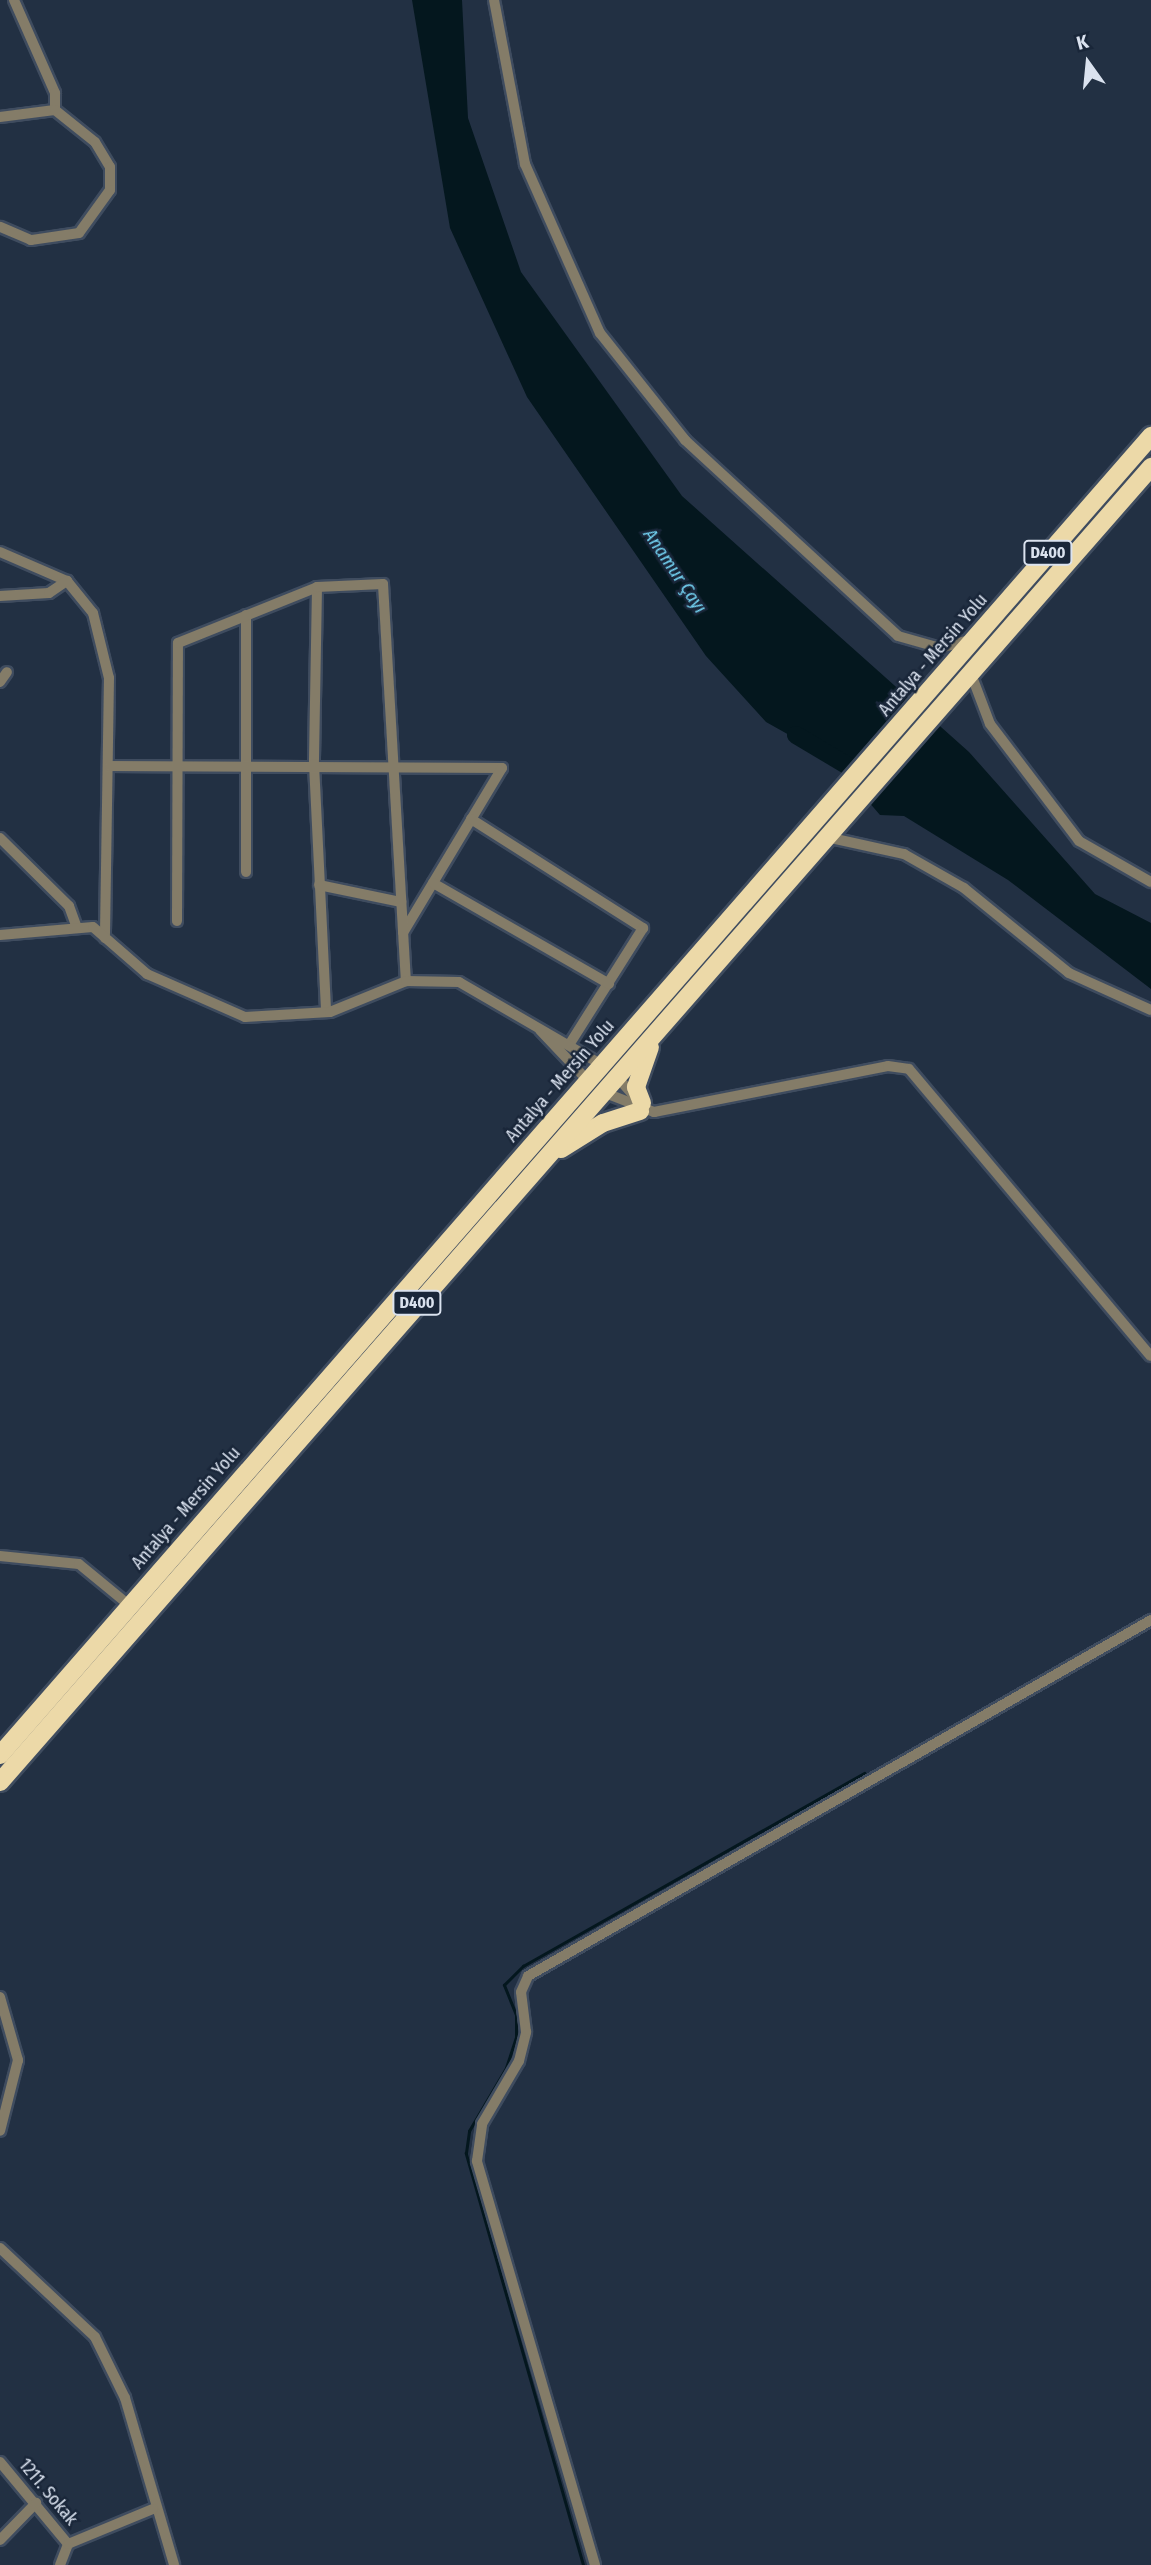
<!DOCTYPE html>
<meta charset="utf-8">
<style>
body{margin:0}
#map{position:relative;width:1151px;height:2565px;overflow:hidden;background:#223043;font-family:"Fira Sans Condensed",sans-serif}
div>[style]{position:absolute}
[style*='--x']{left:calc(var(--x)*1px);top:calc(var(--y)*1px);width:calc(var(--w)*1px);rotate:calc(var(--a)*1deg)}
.water>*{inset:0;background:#04171e}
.stream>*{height:2.5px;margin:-1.25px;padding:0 1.25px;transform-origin:1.25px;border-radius:1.25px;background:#04171e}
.river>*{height:18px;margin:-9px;padding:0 9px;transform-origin:9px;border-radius:9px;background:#04171e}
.roads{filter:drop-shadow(2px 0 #3f4c5f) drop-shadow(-2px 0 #3f4c5f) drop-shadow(0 2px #3f4c5f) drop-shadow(0 -2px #3f4c5f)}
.minor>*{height:10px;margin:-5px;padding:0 5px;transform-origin:5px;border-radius:5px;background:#847c68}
.trunk>*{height:18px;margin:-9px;padding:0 9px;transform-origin:9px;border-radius:9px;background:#ecd9a8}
span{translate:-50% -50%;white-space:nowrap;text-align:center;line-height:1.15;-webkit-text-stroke:5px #192639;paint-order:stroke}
.shield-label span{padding:2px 5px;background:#192639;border:2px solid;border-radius:5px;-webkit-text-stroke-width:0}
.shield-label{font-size:16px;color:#dae2ef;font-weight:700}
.street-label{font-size:18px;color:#dae2ef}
.water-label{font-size:19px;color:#74d4f4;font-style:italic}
.north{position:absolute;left:1053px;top:28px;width:70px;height:70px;-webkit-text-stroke:5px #192639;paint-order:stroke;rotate:345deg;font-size:19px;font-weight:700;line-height:28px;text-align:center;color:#dae2ef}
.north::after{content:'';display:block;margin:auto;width:24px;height:32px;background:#dae2ef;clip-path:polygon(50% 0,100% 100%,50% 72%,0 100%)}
</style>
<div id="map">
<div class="water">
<div style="clip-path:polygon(412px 0,462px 0,468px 118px,521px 272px,682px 496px,969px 752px,1095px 894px,1151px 923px,1151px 989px,1008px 880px,904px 816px,880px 815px,832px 759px,766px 722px,706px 656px,527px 397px,450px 228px)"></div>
</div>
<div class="stream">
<div style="--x:583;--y:2565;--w:428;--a:-105.9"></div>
<div style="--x:466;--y:2153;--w:22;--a:-82"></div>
<div style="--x:469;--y:2131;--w:73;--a:-59.6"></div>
<div style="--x:506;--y:2068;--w:33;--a:-72"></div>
<div style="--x:516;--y:2037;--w:22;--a:-90"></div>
<div style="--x:516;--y:2015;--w:32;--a:-112"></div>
<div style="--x:504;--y:1985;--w:27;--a:-45"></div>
<div style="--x:523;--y:1966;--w:392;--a:-29.5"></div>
</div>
<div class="river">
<div style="--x:796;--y:735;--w:66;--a:30.8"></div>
</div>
<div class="roads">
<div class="minor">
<div style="--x:14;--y:0;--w:102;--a:66.2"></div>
<div style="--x:55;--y:93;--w:17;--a:90"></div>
<div style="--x:494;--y:0;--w:167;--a:79.3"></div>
<div style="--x:525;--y:164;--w:185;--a:66.1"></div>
<div style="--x:600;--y:333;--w:137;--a:51.5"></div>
<div style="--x:685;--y:440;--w:289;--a:42.6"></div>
<div style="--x:898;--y:636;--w:44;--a:15.9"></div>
<div style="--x:940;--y:648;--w:34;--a:-15"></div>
<div style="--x:0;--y:117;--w:55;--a:-7.3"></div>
<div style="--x:55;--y:110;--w:51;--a:38.7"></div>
<div style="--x:95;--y:142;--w:29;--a:59"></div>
<div style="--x:110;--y:167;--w:23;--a:90"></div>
<div style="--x:110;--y:190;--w:53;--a:125.8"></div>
<div style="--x:79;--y:233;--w:49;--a:171.7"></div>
<div style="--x:31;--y:240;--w:34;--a:-157"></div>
<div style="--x:0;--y:552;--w:73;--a:23.4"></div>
<div style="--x:67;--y:581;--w:41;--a:50.9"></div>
<div style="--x:93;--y:613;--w:67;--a:76.2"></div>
<div style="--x:109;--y:678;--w:260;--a:90.9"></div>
<div style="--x:317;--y:587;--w:177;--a:91"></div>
<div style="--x:314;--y:764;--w:248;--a:87.2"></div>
<div style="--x:0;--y:596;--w:49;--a:-3.5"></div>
<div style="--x:49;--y:593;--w:22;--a:-34"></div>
<div style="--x:246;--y:615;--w:257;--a:90"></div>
<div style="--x:971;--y:674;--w:53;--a:69.2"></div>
<div style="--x:990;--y:724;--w:147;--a:52.7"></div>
<div style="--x:1079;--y:841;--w:83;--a:29.7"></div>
<div style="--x:0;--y:682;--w:12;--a:-55"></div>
<div style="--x:110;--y:766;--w:392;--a:0.3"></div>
<div style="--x:502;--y:768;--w:192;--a:121"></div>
<div style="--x:471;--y:819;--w:204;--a:32.4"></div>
<div style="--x:643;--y:928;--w:138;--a:122.3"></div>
<div style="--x:0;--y:838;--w:97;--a:44.6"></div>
<div style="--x:69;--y:906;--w:20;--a:70"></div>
<div style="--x:831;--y:838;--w:75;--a:12.4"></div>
<div style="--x:904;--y:854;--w:69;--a:29.5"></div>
<div style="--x:964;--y:888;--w:135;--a:39"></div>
<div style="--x:1069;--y:973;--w:90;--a:24.3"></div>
<div style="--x:433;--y:883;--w:203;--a:29.8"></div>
<div style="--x:319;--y:885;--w:84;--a:11.7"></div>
<div style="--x:177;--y:921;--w:278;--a:-89.8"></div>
<div style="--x:178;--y:643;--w:150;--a:-21.9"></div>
<div style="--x:317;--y:587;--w:66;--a:-2.6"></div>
<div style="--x:383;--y:584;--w:398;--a:86.7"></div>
<div style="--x:0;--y:935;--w:93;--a:-4.9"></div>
<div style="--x:93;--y:927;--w:72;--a:41"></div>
<div style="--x:147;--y:974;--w:107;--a:23.7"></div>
<div style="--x:245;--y:1017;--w:85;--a:-3.4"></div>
<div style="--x:330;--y:1012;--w:82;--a:-22.2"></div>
<div style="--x:406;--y:981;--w:53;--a:1.1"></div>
<div style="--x:459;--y:982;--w:165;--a:30.1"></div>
<div style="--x:540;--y:1030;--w:70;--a:46.7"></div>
<div style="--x:617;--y:1077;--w:31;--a:48"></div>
<div style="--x:603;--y:1092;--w:55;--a:21.4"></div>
<div style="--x:654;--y:1112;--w:238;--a:-11.1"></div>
<div style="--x:888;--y:1066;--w:21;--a:8"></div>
<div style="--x:909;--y:1069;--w:375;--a:49.9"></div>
<div style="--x:0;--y:1556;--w:79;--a:5.8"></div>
<div style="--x:79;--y:1564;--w:65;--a:39.4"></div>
<div style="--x:0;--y:1997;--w:66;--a:74.1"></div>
<div style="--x:18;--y:2060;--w:73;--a:104.2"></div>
<div style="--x:0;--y:2248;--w:130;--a:43.1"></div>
<div style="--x:95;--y:2337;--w:68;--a:63.8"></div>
<div style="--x:125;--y:2398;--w:174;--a:73.6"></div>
<div style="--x:0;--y:2462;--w:107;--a:50.3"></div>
<div style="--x:0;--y:2540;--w:52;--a:-45.8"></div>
<div style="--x:60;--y:2565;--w:22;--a:-69"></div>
<div style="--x:68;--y:2544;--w:92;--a:-22.4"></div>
<div style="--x:595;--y:2565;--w:421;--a:-106.3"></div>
<div style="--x:477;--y:2161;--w:37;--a:-82"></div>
<div style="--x:482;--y:2124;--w:73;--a:-59.6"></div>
<div style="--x:519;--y:2061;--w:30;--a:-76"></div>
<div style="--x:526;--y:2032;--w:40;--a:-97.1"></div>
<div style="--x:521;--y:1992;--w:17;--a:-66"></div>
<div style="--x:528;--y:1976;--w:718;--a:-29.74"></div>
</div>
<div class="trunk">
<div style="--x:642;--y:1103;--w:17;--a:-111"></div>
<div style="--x:636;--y:1087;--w:42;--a:-70.7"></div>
<div style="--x:561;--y:1149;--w:49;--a:-31.8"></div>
<div style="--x:603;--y:1123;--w:39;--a:-18"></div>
<div style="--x:0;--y:1755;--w:1751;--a:-48.89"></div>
<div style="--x:0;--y:1782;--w:1748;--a:-48.8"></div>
</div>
</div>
<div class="shield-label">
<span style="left:1048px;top:553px">D400</span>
<span style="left:417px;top:1303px">D400</span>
</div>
<div class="street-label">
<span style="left:933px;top:655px;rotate:-49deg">Antalya - Mersin Yolu</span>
<span style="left:560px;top:1081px;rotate:-49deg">Antalya - Mersin Yolu</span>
<span style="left:186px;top:1508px;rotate:-49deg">Antalya - Mersin Yolu</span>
<span style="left:48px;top:2492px;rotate:50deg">1211. Sokak</span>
</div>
<div class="water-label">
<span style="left:675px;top:571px;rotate:56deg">Anamur Çayı</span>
</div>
<div class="north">K</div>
</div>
